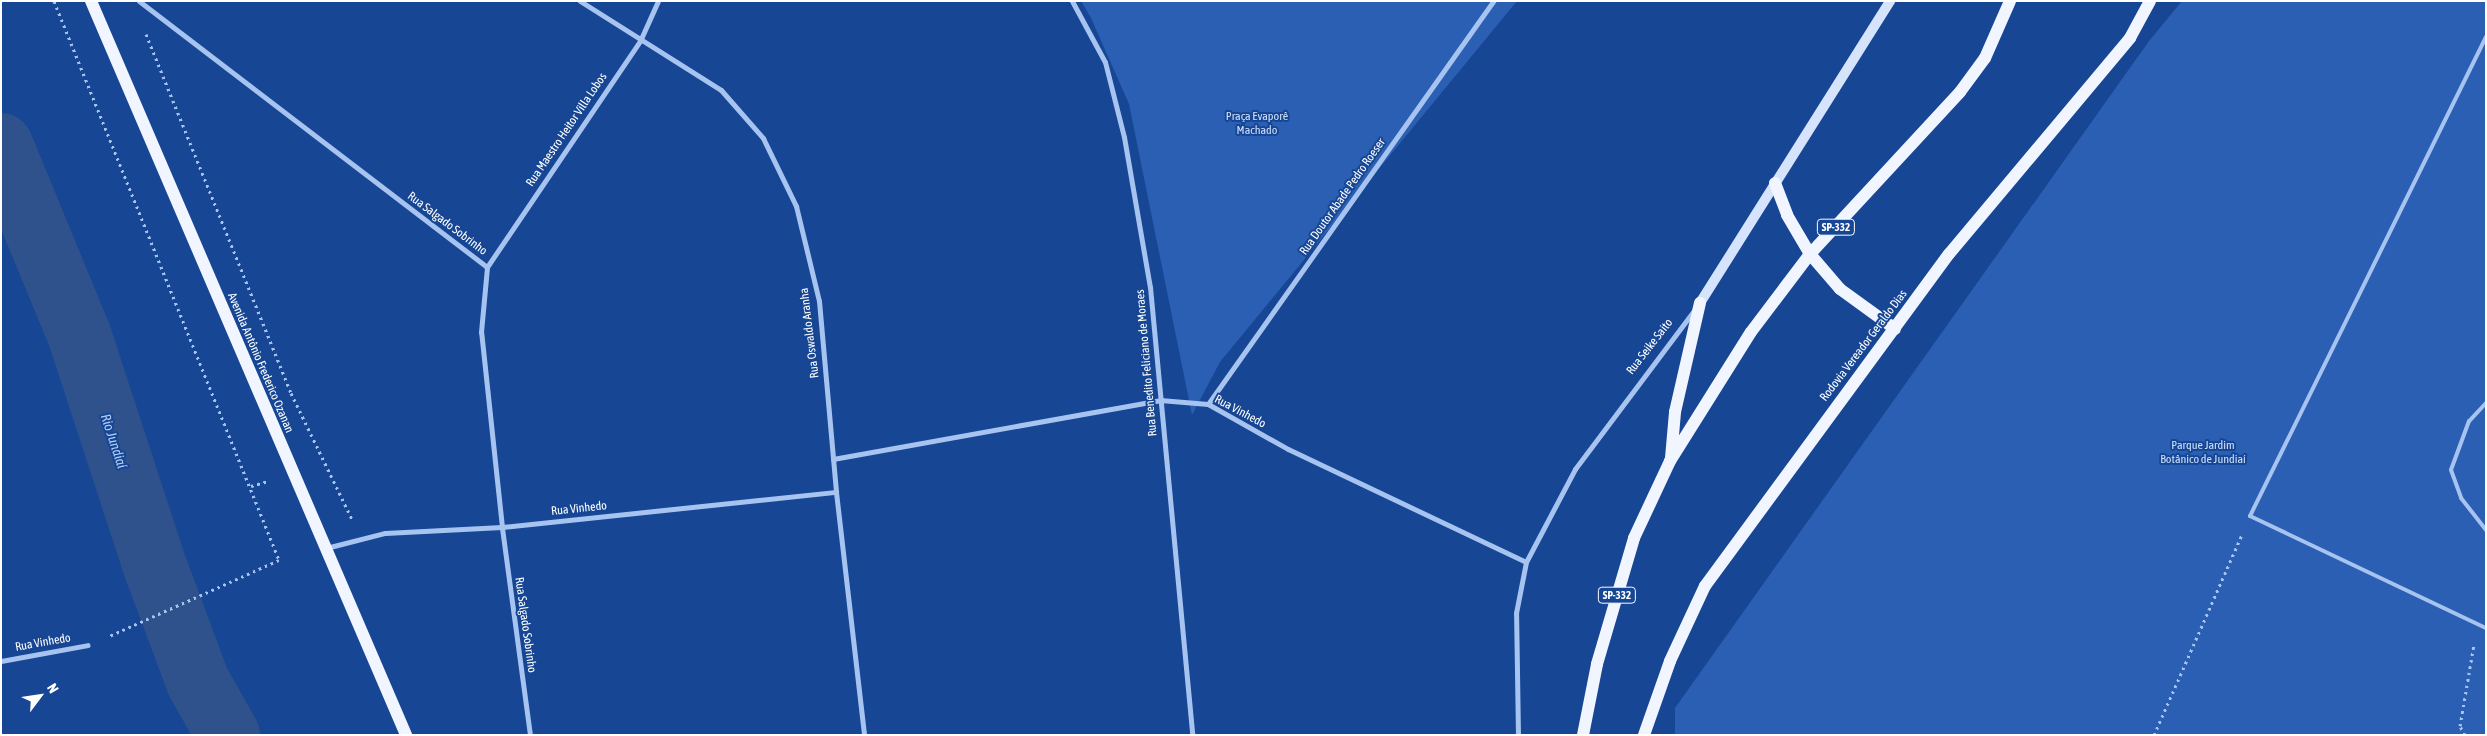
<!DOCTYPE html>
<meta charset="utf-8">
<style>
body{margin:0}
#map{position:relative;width:2487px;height:736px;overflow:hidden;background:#164694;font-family:"Asap Condensed",sans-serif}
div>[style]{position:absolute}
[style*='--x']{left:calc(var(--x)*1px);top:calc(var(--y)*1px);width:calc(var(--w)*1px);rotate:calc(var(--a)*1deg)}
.green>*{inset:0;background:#2a5fb3}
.river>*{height:64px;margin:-32px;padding:0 32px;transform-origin:32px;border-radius:32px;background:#2f528c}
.path>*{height:3px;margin-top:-1.5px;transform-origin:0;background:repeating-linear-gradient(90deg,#a7c4f1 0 2.5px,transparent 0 6.5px)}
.lane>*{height:4px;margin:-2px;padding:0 2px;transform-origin:2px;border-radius:2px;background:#a7c4f1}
.street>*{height:5px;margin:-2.5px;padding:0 2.5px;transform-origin:2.5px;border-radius:2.5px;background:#a7c4f1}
.secondary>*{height:10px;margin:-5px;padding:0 5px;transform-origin:5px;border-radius:5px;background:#d5e4fc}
.primary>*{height:12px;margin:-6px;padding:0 6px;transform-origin:6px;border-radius:6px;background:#f1f5ff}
span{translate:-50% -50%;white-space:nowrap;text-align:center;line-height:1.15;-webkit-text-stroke:4px #164694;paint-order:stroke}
.shield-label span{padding:1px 4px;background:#164694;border:1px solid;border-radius:4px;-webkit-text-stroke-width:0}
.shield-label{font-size:11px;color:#fff;font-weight:700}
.park-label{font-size:12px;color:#cee0fc}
.street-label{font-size:12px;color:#fff}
.water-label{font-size:14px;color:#b3cef8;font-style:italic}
.frame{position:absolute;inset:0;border:2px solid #fff;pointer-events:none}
.north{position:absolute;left:15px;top:671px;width:50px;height:50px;-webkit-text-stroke:4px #164694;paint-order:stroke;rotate:59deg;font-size:14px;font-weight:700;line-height:20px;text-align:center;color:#fff}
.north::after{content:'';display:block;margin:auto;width:18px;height:22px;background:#fff;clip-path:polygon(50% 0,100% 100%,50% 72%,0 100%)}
</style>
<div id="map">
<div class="green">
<div style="clip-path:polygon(1081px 1px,1517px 1px,1220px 362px,1192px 415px,1129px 104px,1091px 18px)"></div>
<div style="clip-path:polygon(2182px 1px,2486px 1px,2486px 735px,1675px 735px,1675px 708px,2149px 41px)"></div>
</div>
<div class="river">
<div style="--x:1;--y:145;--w:204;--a:67.6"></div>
<div style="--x:79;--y:334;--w:247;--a:71.9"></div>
<div style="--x:156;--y:569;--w:121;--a:69.6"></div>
<div style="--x:198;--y:682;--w:61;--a:60.5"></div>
</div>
<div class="path">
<div style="--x:54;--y:1;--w:603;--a:68.07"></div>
<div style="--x:279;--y:560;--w:188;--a:155.9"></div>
<div style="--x:146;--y:34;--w:387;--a:68"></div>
<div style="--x:291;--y:393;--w:142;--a:64.2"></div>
<div style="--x:251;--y:486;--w:19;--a:-16"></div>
<div style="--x:2154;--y:735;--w:219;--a:-66.3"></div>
<div style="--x:2465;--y:735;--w:10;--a:-119"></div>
<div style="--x:2460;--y:726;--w:83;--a:-80.3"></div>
</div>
<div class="lane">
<div style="--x:2486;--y:37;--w:534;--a:116.23"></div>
<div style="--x:2250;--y:516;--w:261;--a:25.4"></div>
<div style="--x:2486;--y:403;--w:25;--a:133"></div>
<div style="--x:2469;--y:421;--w:52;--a:110.2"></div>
<div style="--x:2451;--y:470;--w:30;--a:70"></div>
<div style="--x:2461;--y:498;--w:41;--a:52"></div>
</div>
<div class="street">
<div style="--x:139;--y:1;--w:438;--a:37.4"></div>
<div style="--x:580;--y:1;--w:167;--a:32.3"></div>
<div style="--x:721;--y:90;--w:64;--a:48.8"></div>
<div style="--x:763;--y:138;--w:76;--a:64.1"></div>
<div style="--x:796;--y:206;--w:98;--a:76.4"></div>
<div style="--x:819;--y:301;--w:192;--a:84.9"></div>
<div style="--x:836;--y:492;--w:245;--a:83.4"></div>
<div style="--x:1072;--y:1;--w:69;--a:61.6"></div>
<div style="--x:1105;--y:62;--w:77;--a:75.8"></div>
<div style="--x:1124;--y:137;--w:152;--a:80.2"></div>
<div style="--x:1150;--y:287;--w:450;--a:84.6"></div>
<div style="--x:1208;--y:404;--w:494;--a:-54.7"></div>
<div style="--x:833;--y:459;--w:332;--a:-10.2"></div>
<div style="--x:1160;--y:400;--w:48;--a:4.8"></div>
<div style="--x:1208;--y:404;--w:92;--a:29.4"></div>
<div style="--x:1288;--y:449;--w:263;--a:25.4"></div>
<div style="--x:326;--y:548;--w:61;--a:-14.3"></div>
<div style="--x:385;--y:533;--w:117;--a:-2.9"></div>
<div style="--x:502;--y:527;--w:336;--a:-6"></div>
<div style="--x:1;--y:661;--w:88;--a:-10.4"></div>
<div style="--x:530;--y:735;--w:210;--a:-97.7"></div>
<div style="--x:502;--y:527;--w:196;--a:-96.1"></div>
<div style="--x:481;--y:332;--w:65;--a:-84.7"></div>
<div style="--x:487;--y:267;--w:273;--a:-55.9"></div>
<div style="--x:640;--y:41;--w:44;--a:-65.8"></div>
<div style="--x:1518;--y:735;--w:122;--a:-90.9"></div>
<div style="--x:1516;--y:613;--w:52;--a:-78.9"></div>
<div style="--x:1526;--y:562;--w:105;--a:-62.2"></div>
<div style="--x:1575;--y:469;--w:200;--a:-53.1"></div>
</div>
<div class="secondary">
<div style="--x:1700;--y:303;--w:357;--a:-57.8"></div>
</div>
<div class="primary">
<div style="--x:91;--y:1;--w:799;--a:66.77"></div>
<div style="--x:1775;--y:183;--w:34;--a:69"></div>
<div style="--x:1787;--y:215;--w:45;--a:59.5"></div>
<div style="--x:1810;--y:254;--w:46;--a:49.4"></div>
<div style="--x:1840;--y:289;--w:68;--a:36"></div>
<div style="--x:1671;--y:458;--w:46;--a:-85"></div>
<div style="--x:1675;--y:412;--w:112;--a:-77.1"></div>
<div style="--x:1583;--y:735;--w:72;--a:-78.8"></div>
<div style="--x:1597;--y:664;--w:131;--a:-73.6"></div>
<div style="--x:1634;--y:538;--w:85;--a:-64.9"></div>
<div style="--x:1670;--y:461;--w:152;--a:-57.9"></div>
<div style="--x:1751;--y:332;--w:98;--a:-52.9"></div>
<div style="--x:1810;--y:254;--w:221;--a:-47.2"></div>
<div style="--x:1960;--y:92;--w:42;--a:-53.7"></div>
<div style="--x:1985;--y:58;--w:62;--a:-66.3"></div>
<div style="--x:1644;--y:735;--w:78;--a:-70.6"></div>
<div style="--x:1670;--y:661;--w:83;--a:-65"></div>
<div style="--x:1705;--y:586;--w:412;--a:-53.7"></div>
<div style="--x:1949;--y:254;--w:282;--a:-50"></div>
<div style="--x:2130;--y:38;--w:42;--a:-61.6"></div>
</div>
<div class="shield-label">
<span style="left:1836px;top:227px">SP-332</span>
<span style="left:1617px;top:595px">SP-332</span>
</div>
<div class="park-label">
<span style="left:1257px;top:124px">Praça Evaporê<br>Machado</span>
<span style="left:2203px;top:453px">Parque Jardim<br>Botânico de Jundiaí</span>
</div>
<div class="street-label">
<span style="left:567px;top:130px;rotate:-56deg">Rua Maestro Heitor Villa Lobos</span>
<span style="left:1343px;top:197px;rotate:-55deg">Rua Doutor Abade Pedro Roeser</span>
<span style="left:447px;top:224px;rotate:37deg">Rua Salgado Sobrinho</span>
<span style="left:810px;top:333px;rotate:-97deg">Rua Oswaldo Aranha</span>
<span style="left:1864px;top:346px;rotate:-53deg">Rodovia Vereador Geraldo Dias</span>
<span style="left:1650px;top:347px;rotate:-52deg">Rua Seike Saito</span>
<span style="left:260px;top:363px;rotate:67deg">Avenida Antônio Frederico Ozanan</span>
<span style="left:1147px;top:363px;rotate:-95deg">Rua Benedito Feliciano de Moraes</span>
<span style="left:1240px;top:412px;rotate:28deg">Rua Vinhedo</span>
<span style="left:579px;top:509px;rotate:-6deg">Rua Vinhedo</span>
<span style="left:525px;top:625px;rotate:82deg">Rua Salgado Sobrinho</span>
<span style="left:43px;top:643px;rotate:-10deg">Rua Vinhedo</span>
</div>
<div class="water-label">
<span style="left:114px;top:441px;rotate:72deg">Rio Jundiaí</span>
</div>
<div class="frame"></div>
<div class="north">N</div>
</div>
